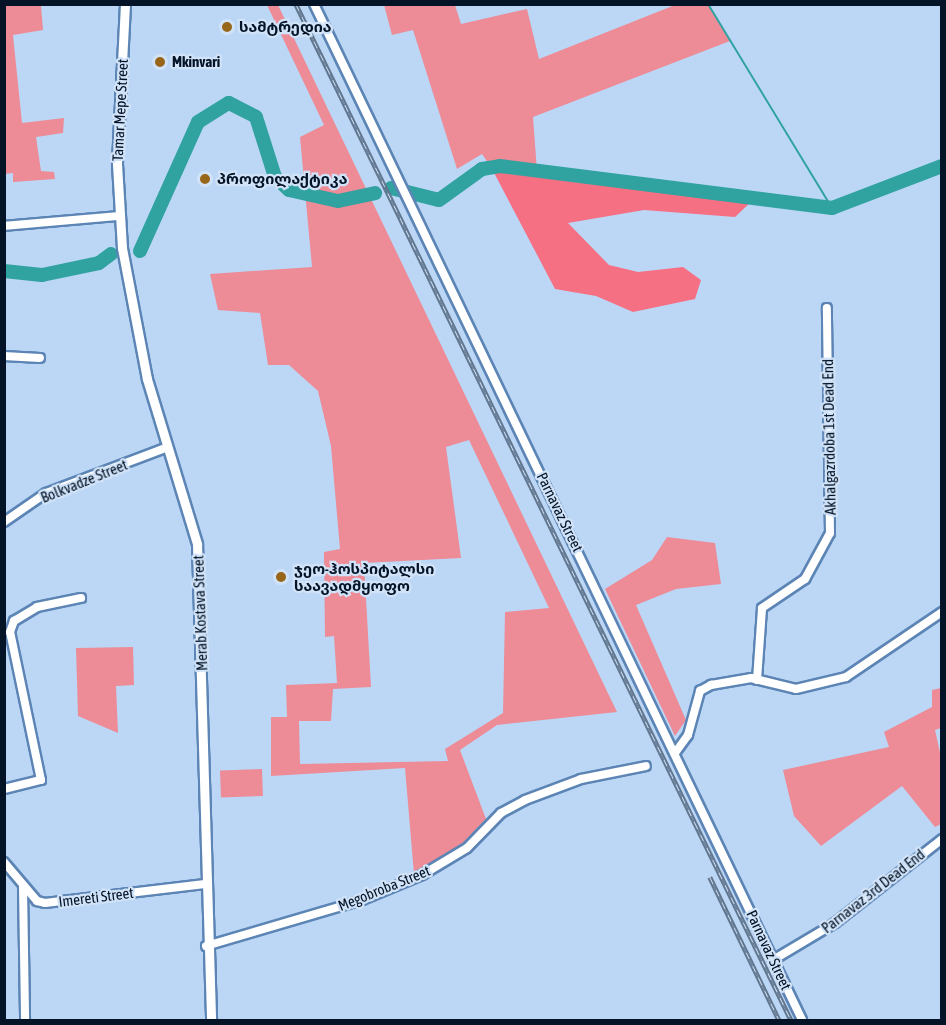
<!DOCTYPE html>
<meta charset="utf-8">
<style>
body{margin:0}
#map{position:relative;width:946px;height:1025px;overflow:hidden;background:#bcd7f6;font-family:"Asap Condensed","Noto Sans Georgian",sans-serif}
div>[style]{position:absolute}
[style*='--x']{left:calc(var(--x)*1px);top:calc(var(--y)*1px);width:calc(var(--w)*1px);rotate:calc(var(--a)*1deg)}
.green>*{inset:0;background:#ed8b96;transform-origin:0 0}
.forest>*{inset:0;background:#f57083}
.stream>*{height:2px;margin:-1px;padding:0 1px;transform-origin:1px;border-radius:1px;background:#30a2a0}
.river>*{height:14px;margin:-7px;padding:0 7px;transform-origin:7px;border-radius:7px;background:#30a2a0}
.roads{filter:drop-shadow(2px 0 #5c85b5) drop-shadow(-2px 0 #5c85b5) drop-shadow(0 2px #5c85b5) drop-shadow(0 -2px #5c85b5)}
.minor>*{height:8px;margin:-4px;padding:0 4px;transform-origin:4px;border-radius:4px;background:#fff}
.major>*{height:9px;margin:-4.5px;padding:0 4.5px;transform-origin:4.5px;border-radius:4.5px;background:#fff}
.rail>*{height:4.5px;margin-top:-2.25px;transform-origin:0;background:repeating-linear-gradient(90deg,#d1e3f8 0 7px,#62778f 0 14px);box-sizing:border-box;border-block:2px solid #62778f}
.dots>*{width:16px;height:16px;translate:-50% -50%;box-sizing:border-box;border:3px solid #d1e3f8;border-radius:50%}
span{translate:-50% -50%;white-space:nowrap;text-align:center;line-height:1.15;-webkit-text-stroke:4.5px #d1e3f8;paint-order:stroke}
.poi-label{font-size:15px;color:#041325;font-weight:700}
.left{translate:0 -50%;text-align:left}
.street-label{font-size:15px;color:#041325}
.frame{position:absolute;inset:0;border:6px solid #041325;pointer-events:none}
</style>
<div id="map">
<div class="green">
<div style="clip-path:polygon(4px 5px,41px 5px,43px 30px,13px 35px,22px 123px,64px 118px,63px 133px,36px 137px,41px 171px,54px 172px,55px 179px,13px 182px,13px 173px,5px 174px)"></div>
<div style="clip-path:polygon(evenodd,267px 5px,278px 5px,617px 712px,497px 725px,460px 750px,486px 819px,461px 845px,414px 874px,405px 768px,271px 776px,271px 717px,287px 717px,286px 685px,337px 683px,334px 636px,325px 637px,324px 552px,340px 549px,331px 446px,318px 391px,289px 365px,268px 365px,260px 313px,218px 310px,210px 274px,312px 267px,300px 137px,324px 125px,267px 5px,469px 440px,549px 608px,505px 612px,503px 713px,445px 749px,448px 761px,300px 764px,299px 721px,331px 721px,333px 689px,371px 687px,364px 563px,461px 558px,446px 447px,469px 440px)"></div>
<div style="clip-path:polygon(384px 5px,455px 5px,461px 24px,527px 9px,539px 59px,675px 5px,708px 5px,730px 41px,533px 117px,537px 171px,491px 167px,482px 154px,457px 169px,413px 30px,392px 35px)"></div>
<div style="clip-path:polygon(667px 537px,715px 543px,721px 584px,676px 589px,636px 605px,686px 720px,675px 736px,605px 589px,652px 560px)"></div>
<div style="clip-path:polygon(133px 647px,134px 685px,116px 686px,118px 733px,78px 716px,76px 648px)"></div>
<div style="clip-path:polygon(941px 688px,941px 728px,935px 730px,941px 757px,941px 824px,935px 827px,902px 786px,821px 846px,794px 816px,783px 770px,889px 747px,884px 732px,932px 707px,932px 690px)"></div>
<div style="left:262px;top:769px;width:27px;height:42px;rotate:88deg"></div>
</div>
<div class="forest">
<div style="clip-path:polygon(491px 167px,509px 167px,752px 201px,735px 217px,644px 210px,568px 223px,609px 265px,638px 272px,683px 267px,701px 280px,695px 299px,633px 312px,596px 296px,555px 289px)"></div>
</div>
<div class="stream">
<div style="--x:708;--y:4;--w:239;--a:58.7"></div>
</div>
<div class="river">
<div style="--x:391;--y:188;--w:49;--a:14"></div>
<div style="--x:439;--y:200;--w:53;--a:-35.8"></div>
<div style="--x:482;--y:169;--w:18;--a:-9"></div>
<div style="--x:500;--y:166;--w:335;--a:7.2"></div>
<div style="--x:832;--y:208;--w:118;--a:-20.9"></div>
<div style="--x:140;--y:251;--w:141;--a:-65.8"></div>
<div style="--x:198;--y:122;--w:36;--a:-32"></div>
<div style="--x:229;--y:103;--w:30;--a:27"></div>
<div style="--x:256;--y:117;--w:63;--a:72.4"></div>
<div style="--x:275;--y:177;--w:19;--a:43"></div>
<div style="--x:289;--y:190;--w:50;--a:12.7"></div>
<div style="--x:338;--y:201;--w:38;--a:-12"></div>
<div style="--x:4;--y:271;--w:38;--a:6"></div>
<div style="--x:42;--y:275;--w:58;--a:-11.9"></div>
<div style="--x:99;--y:263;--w:15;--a:-37"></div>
</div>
<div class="roads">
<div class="minor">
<div style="--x:314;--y:4;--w:1127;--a:64.34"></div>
<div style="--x:4;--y:226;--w:115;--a:-5"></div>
<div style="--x:4;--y:356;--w:36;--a:3"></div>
<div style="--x:4;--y:522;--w:51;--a:-34.6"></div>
<div style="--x:46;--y:493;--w:130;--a:-20.7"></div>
<div style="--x:757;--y:680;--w:72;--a:-86"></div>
<div style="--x:762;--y:608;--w:52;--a:-34"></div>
<div style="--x:805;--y:579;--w:52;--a:-61.5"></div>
<div style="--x:830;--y:533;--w:225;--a:-90.8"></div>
<div style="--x:675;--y:753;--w:22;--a:-54"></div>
<div style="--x:688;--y:735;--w:46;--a:-74.7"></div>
<div style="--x:700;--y:691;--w:13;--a:-29"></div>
<div style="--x:711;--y:685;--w:41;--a:-9.9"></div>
<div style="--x:751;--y:678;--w:46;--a:13.7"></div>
<div style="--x:796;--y:689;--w:51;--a:-13.5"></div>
<div style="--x:846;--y:677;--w:116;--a:-34.1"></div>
<div style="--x:4;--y:789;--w:38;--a:-14"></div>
<div style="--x:41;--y:780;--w:151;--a:-101.8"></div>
<div style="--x:10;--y:632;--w:12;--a:-70"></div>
<div style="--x:14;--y:621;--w:27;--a:-31"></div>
<div style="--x:37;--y:607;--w:45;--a:-11.6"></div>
<div style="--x:4;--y:862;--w:51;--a:49.8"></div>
<div style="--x:37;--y:901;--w:8;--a:14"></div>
<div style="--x:45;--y:903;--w:161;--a:-6.8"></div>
<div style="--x:23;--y:887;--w:133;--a:89.1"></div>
<div style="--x:206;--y:946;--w:163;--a:-16.4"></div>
<div style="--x:362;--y:900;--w:65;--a:-22.6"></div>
<div style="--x:422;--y:875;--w:52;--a:-31"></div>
<div style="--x:467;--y:848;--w:49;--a:-45.8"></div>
<div style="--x:501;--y:813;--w:27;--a:-28"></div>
<div style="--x:525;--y:800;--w:60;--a:-20.6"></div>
<div style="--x:581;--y:779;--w:66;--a:-11.3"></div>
<div style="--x:773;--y:960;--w:72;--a:-30.8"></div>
<div style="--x:835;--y:923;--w:136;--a:-38.1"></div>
</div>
<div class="major">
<div style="--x:125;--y:4;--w:160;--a:92.9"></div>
<div style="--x:117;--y:164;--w:84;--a:86.6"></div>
<div style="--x:122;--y:248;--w:133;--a:79.2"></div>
<div style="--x:147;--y:379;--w:172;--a:73.1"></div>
<div style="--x:197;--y:544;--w:476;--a:88.3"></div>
</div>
</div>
<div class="rail">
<div style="--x:296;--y:4;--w:1130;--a:64.02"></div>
<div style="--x:710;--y:877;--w:159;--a:64.2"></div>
</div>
<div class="dots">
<div style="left:227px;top:27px;background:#976618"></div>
<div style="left:160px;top:62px;background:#976618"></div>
<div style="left:205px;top:179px;background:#976618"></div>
<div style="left:281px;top:577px;background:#976618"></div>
</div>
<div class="poi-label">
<span class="left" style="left:239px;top:27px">სამტრედია</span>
<span class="left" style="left:172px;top:62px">Mkinvari</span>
<span class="left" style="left:217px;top:179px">პროფილაქტიკა</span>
<span class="left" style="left:294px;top:577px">ჯეო-ჰოსპიტალსი<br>საავადმყოფო</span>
</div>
<div class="street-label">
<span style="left:120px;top:110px;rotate:-87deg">Tamar Mepe Street</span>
<span style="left:829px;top:437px;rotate:-91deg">Akhalgazrdoba 1st Dead End</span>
<span style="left:84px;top:481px;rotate:-22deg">Bolkvadze Street</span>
<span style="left:560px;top:512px;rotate:64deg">Parnavaz Street</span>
<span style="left:200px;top:613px;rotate:-92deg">Merab Kostava Street</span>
<span style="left:384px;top:888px;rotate:-22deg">Megobroba Street</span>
<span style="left:873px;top:891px;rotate:-38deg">Parnavaz 3rd Dead End</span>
<span style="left:96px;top:897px;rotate:-7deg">Imereti Street</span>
<span style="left:769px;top:950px;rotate:65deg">Parnavaz Street</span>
</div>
<div class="frame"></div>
</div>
